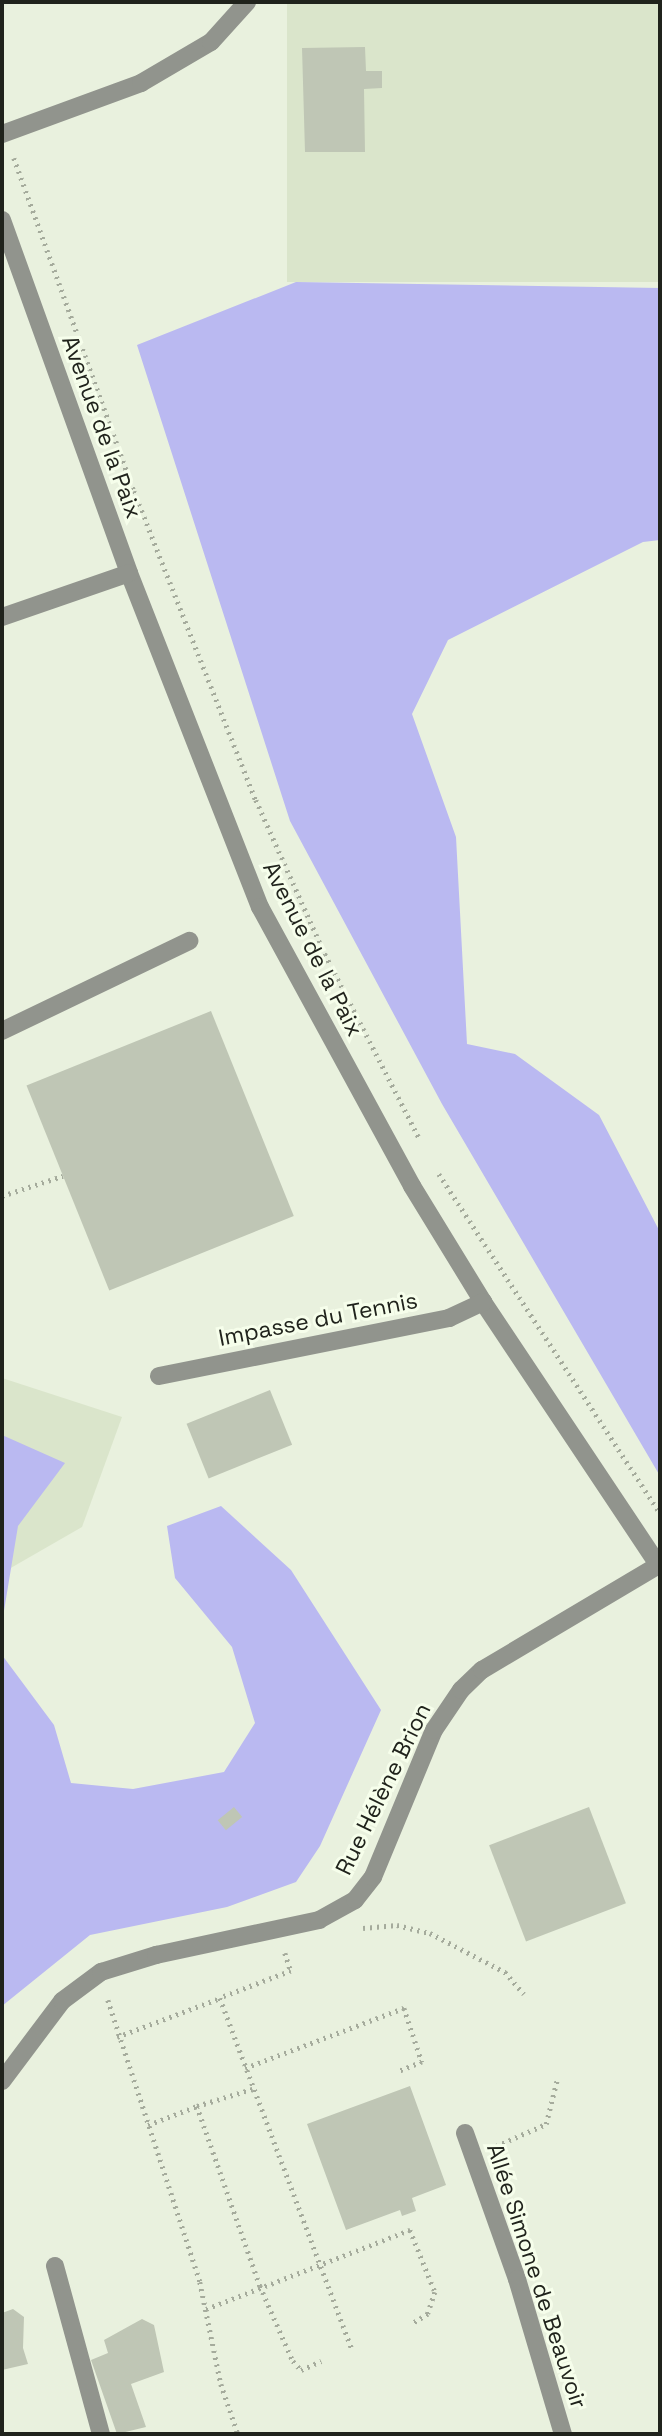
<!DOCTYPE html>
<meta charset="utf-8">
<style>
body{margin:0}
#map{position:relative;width:662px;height:2436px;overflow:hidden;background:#e9f1de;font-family:"Space Grotesk",sans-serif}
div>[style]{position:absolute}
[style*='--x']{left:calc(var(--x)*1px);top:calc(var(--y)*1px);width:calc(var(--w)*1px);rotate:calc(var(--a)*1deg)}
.built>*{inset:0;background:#dae5cb;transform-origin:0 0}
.green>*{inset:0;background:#bab9f1}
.building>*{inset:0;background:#bfc6b5;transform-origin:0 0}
.path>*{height:4.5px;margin-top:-2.25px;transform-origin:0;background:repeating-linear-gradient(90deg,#a5ab9c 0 2px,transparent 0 7px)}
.minor>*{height:18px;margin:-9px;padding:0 9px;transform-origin:9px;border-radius:9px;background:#91948d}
span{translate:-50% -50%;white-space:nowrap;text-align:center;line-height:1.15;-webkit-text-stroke:6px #f6feeb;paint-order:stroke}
.street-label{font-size:23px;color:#20231c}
.frame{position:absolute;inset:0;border:4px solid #20231c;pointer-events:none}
</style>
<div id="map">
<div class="built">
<div style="left:287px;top:2px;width:373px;height:280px"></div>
<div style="clip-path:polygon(2px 1378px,122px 1417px,82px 1527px,2px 1573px)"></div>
</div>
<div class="green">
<div style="clip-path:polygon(296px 282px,660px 288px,660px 540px,643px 542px,448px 640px,412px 714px,456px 837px,467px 1044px,515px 1054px,599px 1115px,660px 1232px,660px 1476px,442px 1104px,290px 821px,137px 345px)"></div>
<div style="clip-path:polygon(2px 1435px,65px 1463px,18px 1526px,2px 1623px)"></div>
<div style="clip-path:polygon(221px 1506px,291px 1570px,381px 1710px,320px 1846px,296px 1882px,227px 1907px,90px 1935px,2px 2006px,2px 1655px,54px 1725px,71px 1783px,133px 1789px,224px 1772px,255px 1723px,232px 1647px,175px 1578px,167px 1526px)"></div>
</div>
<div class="building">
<div style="clip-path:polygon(365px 47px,366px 71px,382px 71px,382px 88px,364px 89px,365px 152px,305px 152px,302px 48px)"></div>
<div style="left:211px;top:1011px;width:221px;height:199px;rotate:68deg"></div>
<div style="left:270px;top:1390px;width:59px;height:90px;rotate:68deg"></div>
<div style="left:234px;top:1807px;width:13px;height:21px;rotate:51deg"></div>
<div style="left:589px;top:1807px;width:103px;height:107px;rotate:69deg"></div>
<div style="clip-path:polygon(410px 2086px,446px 2185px,412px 2198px,416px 2211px,402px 2216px,400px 2210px,346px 2230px,307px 2124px)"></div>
<div style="clip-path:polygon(13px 2309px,24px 2317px,23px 2348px,28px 2364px,2px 2370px,2px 2313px)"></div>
<div style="clip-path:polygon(142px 2319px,154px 2325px,164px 2372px,131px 2384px,146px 2427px,117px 2434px,91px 2360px,108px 2353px,104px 2340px)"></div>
</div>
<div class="path">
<div style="--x:14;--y:158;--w:354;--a:70.2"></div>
<div style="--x:134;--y:491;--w:332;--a:68.5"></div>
<div style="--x:256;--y:800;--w:169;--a:65.9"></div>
<div style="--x:325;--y:954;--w:207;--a:62.9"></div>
<div style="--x:439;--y:1174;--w:405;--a:56.9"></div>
<div style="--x:2;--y:1196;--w:64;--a:-18.2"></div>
<div style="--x:363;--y:1928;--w:34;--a:-5"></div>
<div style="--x:397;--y:1925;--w:34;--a:14"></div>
<div style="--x:430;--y:1933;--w:85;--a:27.5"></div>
<div style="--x:505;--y:1972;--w:29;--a:49"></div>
<div style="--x:285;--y:1953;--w:19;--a:72"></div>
<div style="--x:291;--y:1971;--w:76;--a:159.2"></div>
<div style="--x:220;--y:1998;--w:375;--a:69.4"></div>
<div style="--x:108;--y:2000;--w:297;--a:71.9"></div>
<div style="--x:200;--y:2282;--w:104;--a:78.4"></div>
<div style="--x:221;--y:2384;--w:53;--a:71.2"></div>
<div style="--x:117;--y:2037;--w:110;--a:-20.7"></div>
<div style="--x:245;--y:2068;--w:170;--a:-20.7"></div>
<div style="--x:404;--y:2008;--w:57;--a:71.6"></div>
<div style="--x:422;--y:2062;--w:27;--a:158"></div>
<div style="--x:197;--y:2106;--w:58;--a:-17.2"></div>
<div style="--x:148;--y:2125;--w:53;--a:-21.2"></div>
<div style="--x:197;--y:2106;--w:191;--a:70.7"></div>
<div style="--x:260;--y:2286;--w:82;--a:66.3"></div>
<div style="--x:293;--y:2361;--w:12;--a:48"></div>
<div style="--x:301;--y:2370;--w:22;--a:-24"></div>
<div style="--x:496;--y:2146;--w:55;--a:-23.7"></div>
<div style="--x:546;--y:2124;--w:45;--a:-76"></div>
<div style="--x:206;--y:2309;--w:219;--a:-21.2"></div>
<div style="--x:410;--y:2230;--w:67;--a:68"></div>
<div style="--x:435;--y:2292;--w:23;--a:108"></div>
<div style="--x:428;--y:2314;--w:19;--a:148"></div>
</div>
<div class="minor">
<div style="--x:2;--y:134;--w:148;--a:-20.1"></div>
<div style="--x:141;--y:83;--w:81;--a:-30.4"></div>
<div style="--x:211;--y:42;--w:54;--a:-48"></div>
<div style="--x:2;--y:220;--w:375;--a:70.2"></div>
<div style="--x:129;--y:573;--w:359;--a:68.6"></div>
<div style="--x:260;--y:907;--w:318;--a:61.4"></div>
<div style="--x:412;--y:1186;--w:136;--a:58.5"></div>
<div style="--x:483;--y:1302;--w:319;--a:56.3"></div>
<div style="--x:2;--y:617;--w:134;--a:-19.1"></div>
<div style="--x:2;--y:1031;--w:208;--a:-25.7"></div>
<div style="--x:159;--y:1376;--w:296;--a:-11.3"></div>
<div style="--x:449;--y:1318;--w:38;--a:-25"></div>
<div style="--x:2;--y:2081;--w:100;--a:-53.1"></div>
<div style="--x:62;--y:2001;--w:49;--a:-36.6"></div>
<div style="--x:101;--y:1972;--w:58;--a:-17.2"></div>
<div style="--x:156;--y:1955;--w:167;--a:-12.1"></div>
<div style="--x:319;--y:1920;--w:41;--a:-29.1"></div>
<div style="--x:355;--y:1900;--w:29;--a:-52"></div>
<div style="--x:373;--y:1877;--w:159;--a:-67.5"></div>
<div style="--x:434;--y:1730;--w:48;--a:-56"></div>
<div style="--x:461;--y:1690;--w:29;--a:-44"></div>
<div style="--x:482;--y:1670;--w:206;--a:-30.7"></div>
<div style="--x:465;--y:2133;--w:155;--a:70.4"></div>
<div style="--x:517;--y:2279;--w:162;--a:73.5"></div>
<div style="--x:55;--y:2266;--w:174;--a:74.7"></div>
</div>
<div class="street-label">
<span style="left:102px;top:427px;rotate:70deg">Avenue de la Paix</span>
<span style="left:313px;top:949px;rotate:63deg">Avenue de la Paix</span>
<span style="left:318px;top:1319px;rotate:-11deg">Impasse du Tennis</span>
<span style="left:383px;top:1789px;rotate:-64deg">Rue Hélène Brion</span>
<span style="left:537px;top:2276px;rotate:72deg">Allée Simone de Beauvoir</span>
</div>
<div class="frame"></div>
</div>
